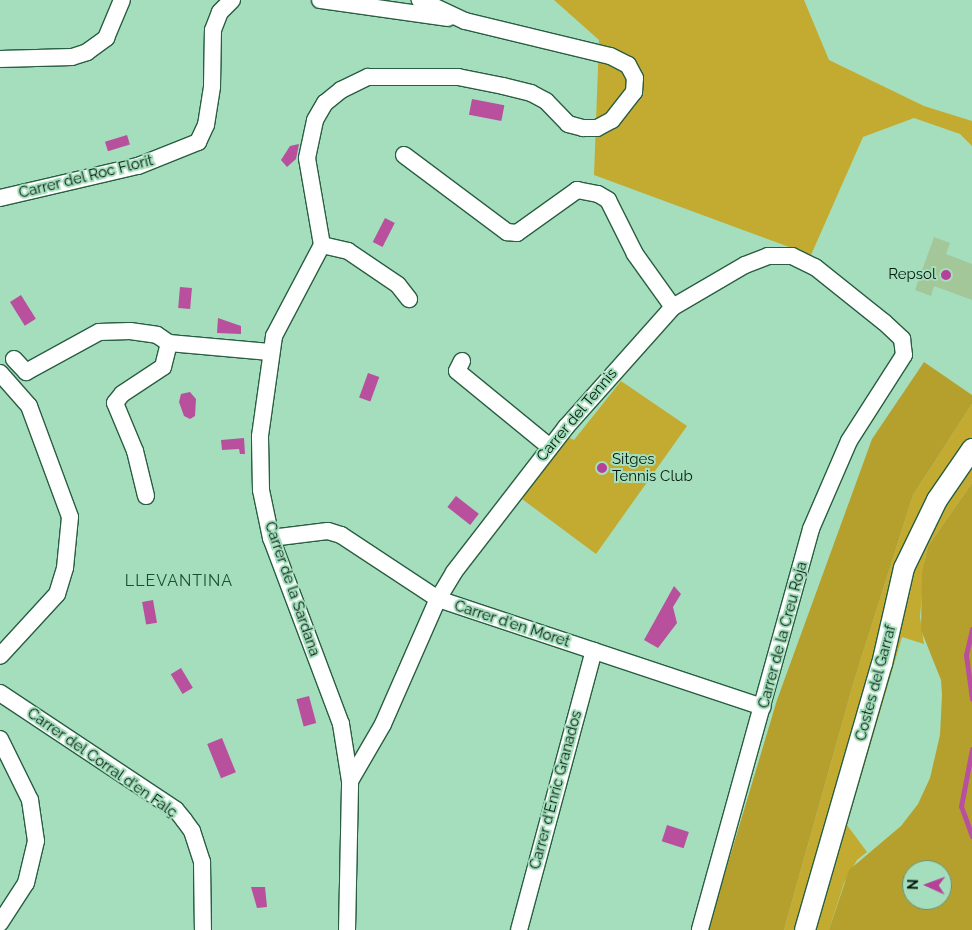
<!DOCTYPE html>
<meta charset="utf-8">
<style>
body{margin:0}
#map{position:relative;width:972px;height:930px;overflow:hidden;background:#a5debc;font-family:Raleway,sans-serif}
div>[style]{position:absolute}
[style*='--x']{left:calc(var(--x)*1px);top:calc(var(--y)*1px);width:calc(var(--w)*1px);rotate:calc(var(--a)*1deg)}
.green>*{inset:0;background:#c2ab30}
.forest>*{inset:0;background:#b5a02e}
.water>*{inset:0;background:#b8509e;transform-origin:0 0}
.stream>*{height:5px;margin:-2.5px;padding:0 2.5px;transform-origin:2.5px;border-radius:2.5px;background:#b8509e}
.building>*{inset:0;background:#a3c798}
.roads{filter:drop-shadow(1px 0 #295e42) drop-shadow(-1px 0 #295e42) drop-shadow(0 1px #295e42) drop-shadow(0 -1px #295e42)}
.minor>*{height:16px;margin:-8px;padding:0 8px;transform-origin:8px;border-radius:8px;background:#fff}
.major>*{height:20px;margin:-10px;padding:0 10px;transform-origin:10px;border-radius:10px;background:#fff}
.dots>*{width:14px;height:14px;translate:-50% -50%;box-sizing:border-box;border:2px solid #a5debc;border-radius:50%}
span{translate:-50% -50%;white-space:nowrap;text-align:center;line-height:1.15;-webkit-text-stroke:4px #a5debc;paint-order:stroke}
.street-label{font-size:15px;color:#041a0e}
.poi-label{font-size:15px;color:#041a0e}
.right{translate:-100% -50%;text-align:right}
.left{translate:0 -50%;text-align:left}
.neighbourhood-label{font-size:16px;color:#174e33;letter-spacing:1px}
.north{position:absolute;left:902px;top:860px;width:50px;height:50px;box-sizing:border-box;background:#a5debc;border:1px solid #659076;border-radius:50%;rotate:272deg;font-size:14px;font-weight:700;line-height:20px;text-align:center;color:#041a0e}
.north::after{content:'';display:block;margin:auto;width:18px;height:22px;background:#b54199;clip-path:polygon(50% 0,100% 100%,50% 72%,0 100%)}
</style>
<div id="map">
<div class="green">
<div style="clip-path:polygon(554px 0,804px 0,829px 60px,924px 106px,972px 121px,972px 146px,960px 134px,914px 118px,863px 137px,811px 255px,594px 175px,599px 40px)"></div>
<div style="clip-path:polygon(621px 381px,687px 426px,596px 554px,522px 499px,568px 437px,574px 440px)"></div>
<div style="clip-path:polygon(972px 404px,972px 483px,928px 546px,925px 559px,920px 617px,924px 644px,902px 637px,847px 825px,867px 852px,857px 860px,844px 883px,829px 930px,784px 930px,854px 681px,913px 495px)"></div>
</div>
<div class="forest">
<div style="clip-path:polygon(924px 362px,972px 395px,972px 404px,913px 495px,854px 681px,784px 930px,708px 930px,777px 700px,872px 439px)"></div>
<div style="clip-path:polygon(evenodd,972px 483px,972px 930px,829px 930px,849px 870px,901px 826px,918px 804px,930px 778px,940px 735px,942px 695px,941px 680px,921px 630px,922px 573px,928px 546px,972px 483px,912px 870px,942px 870px,942px 900px,912px 900px,912px 870px)"></div>
</div>
<div class="water">
<div style="left:472px;top:99px;width:33px;height:16px;rotate:11deg"></div>
<div style="left:127px;top:135px;width:10px;height:23px;rotate:73deg"></div>
<div style="clip-path:polygon(299px 144px,296px 159px,287px 167px,281px 160px,290px 146px)"></div>
<div style="left:385px;top:218px;width:11px;height:27px;rotate:27deg"></div>
<div style="left:180px;top:287px;width:12px;height:21px;rotate:5deg"></div>
<div style="left:21px;top:295px;width:28px;height:13px;rotate:58deg"></div>
<div style="clip-path:polygon(218px 318px,241px 326px,241px 334px,217px 333px)"></div>
<div style="left:368px;top:373px;width:12px;height:26px;rotate:20deg"></div>
<div style="clip-path:polygon(190px 392px,196px 399px,195px 416px,190px 419px,184px 416px,179px 402px,181px 394px)"></div>
<div style="clip-path:polygon(244px 438px,245px 454px,240px 454px,239px 449px,222px 450px,221px 440px)"></div>
<div style="left:456px;top:496px;width:29px;height:14px;rotate:38deg"></div>
<div style="clip-path:polygon(674px 586px,681px 594px,673px 607px,677px 623px,658px 648px,644px 640px)"></div>
<div style="left:153px;top:600px;width:23px;height:11px;rotate:80deg"></div>
<div style="left:181px;top:668px;width:23px;height:12px;rotate:59deg"></div>
<div style="left:309px;top:696px;width:28px;height:13px;rotate:75deg"></div>
<div style="left:222px;top:738px;width:37px;height:16px;rotate:68deg"></div>
<div style="left:667px;top:825px;width:23px;height:17px;rotate:18deg"></div>
<div style="clip-path:polygon(251px 887px,265px 887px,267px 907px,257px 908px)"></div>
</div>
<div class="stream">
<div style="--x:972;--y:629;--w:27;--a:103"></div>
<div style="--x:966;--y:655;--w:44;--a:82.2"></div>
<div style="--x:972;--y:749;--w:58;--a:100.9"></div>
<div style="--x:961;--y:806;--w:32;--a:70"></div>
</div>
<div class="building">
<div style="clip-path:polygon(934px 237px,950px 243px,946px 254px,972px 264px,972px 300px,934px 286px,931px 296px,915px 290px)"></div>
</div>
<div class="roads">
<div class="minor">
<div style="--x:320;--y:0;--w:129;--a:8"></div>
<div style="--x:0;--y:59;--w:72;--a:-1.6"></div>
<div style="--x:72;--y:57;--w:16;--a:-18"></div>
<div style="--x:87;--y:52;--w:24;--a:-36"></div>
<div style="--x:106;--y:38;--w:41;--a:-67.2"></div>
<div style="--x:404;--y:155;--w:129;--a:36.8"></div>
<div style="--x:507;--y:232;--w:10;--a:6"></div>
<div style="--x:517;--y:233;--w:74;--a:-35.6"></div>
<div style="--x:577;--y:190;--w:21;--a:11"></div>
<div style="--x:598;--y:194;--w:12;--a:31"></div>
<div style="--x:608;--y:200;--w:60;--a:63.4"></div>
<div style="--x:635;--y:254;--w:65;--a:54.4"></div>
<div style="--x:0;--y:198;--w:142;--a:-13.1"></div>
<div style="--x:138;--y:166;--w:65;--a:-21.8"></div>
<div style="--x:198;--y:142;--w:19;--a:-65"></div>
<div style="--x:206;--y:125;--w:39;--a:-81"></div>
<div style="--x:212;--y:86;--w:56;--a:-89"></div>
<div style="--x:213;--y:30;--w:19;--a:-69"></div>
<div style="--x:220;--y:12;--w:17;--a:-45"></div>
<div style="--x:322;--y:245;--w:27;--a:13"></div>
<div style="--x:348;--y:251;--w:60;--a:34.2"></div>
<div style="--x:398;--y:285;--w:18;--a:52"></div>
<div style="--x:14;--y:359;--w:18;--a:47"></div>
<div style="--x:26;--y:372;--w:83;--a:-28.7"></div>
<div style="--x:99;--y:332;--w:31;--a:-2"></div>
<div style="--x:130;--y:331;--w:27;--a:8"></div>
<div style="--x:157;--y:335;--w:14;--a:34"></div>
<div style="--x:169;--y:343;--w:101;--a:5.1"></div>
<div style="--x:462;--y:361;--w:11;--a:117"></div>
<div style="--x:457;--y:371;--w:120;--a:39.3"></div>
<div style="--x:0;--y:373;--w:44;--a:48.7"></div>
<div style="--x:29;--y:406;--w:118;--a:69.7"></div>
<div style="--x:70;--y:517;--w:51;--a:95.6"></div>
<div style="--x:65;--y:568;--w:27;--a:107"></div>
<div style="--x:57;--y:594;--w:84;--a:132.6"></div>
<div style="--x:146;--y:496;--w:46;--a:-103.7"></div>
<div style="--x:135;--y:451;--w:52;--a:-112.6"></div>
<div style="--x:115;--y:403;--w:11;--a:-52"></div>
<div style="--x:122;--y:394;--w:49;--a:-33.4"></div>
<div style="--x:163;--y:367;--w:25;--a:-76"></div>
<div style="--x:271;--y:538;--w:57;--a:-7"></div>
<div style="--x:328;--y:531;--w:14;--a:17"></div>
<div style="--x:341;--y:535;--w:116;--a:33.4"></div>
<div style="--x:438;--y:599;--w:342;--a:18.4"></div>
<div style="--x:0;--y:693;--w:211;--a:33.6"></div>
<div style="--x:176;--y:810;--w:13;--a:51"></div>
<div style="--x:184;--y:820;--w:14;--a:54"></div>
<div style="--x:192;--y:831;--w:33;--a:72"></div>
<div style="--x:202;--y:862;--w:68;--a:89.2"></div>
<div style="--x:0;--y:739;--w:68;--a:63.8"></div>
<div style="--x:30;--y:800;--w:41;--a:81.7"></div>
<div style="--x:36;--y:841;--w:43;--a:103.4"></div>
<div style="--x:26;--y:883;--w:48;--a:123"></div>
<div style="--x:350;--y:781;--w:66;--a:-59.9"></div>
<div style="--x:383;--y:724;--w:137;--a:-66.3"></div>
<div style="--x:438;--y:599;--w:31;--a:-59"></div>
<div style="--x:454;--y:572;--w:183;--a:-52.3"></div>
<div style="--x:566;--y:427;--w:161;--a:-48.3"></div>
<div style="--x:673;--y:307;--w:83;--a:-30.3"></div>
<div style="--x:745;--y:265;--w:25;--a:-21"></div>
<div style="--x:768;--y:256;--w:24;--a:0"></div>
<div style="--x:792;--y:256;--w:25;--a:26"></div>
<div style="--x:815;--y:267;--w:88;--a:38.6"></div>
<div style="--x:884;--y:322;--w:25;--a:43"></div>
<div style="--x:902;--y:339;--w:16;--a:83"></div>
<div style="--x:904;--y:355;--w:102;--a:122.6"></div>
<div style="--x:849;--y:441;--w:96;--a:113.4"></div>
<div style="--x:811;--y:529;--w:416;--a:105.5"></div>
<div style="--x:347;--y:930;--w:149;--a:-88.8"></div>
<div style="--x:350;--y:781;--w:58;--a:-99"></div>
<div style="--x:341;--y:724;--w:199;--a:-110.6"></div>
<div style="--x:271;--y:538;--w:49;--a:-101.8"></div>
<div style="--x:261;--y:490;--w:54;--a:-91.1"></div>
<div style="--x:260;--y:436;--w:101;--a:-82"></div>
<div style="--x:274;--y:336;--w:103;--a:-62.2"></div>
<div style="--x:322;--y:245;--w:88;--a:-99.8"></div>
<div style="--x:307;--y:158;--w:39;--a:-78"></div>
<div style="--x:315;--y:120;--w:20;--a:-60"></div>
<div style="--x:325;--y:103;--w:21;--a:-39"></div>
<div style="--x:341;--y:90;--w:30;--a:-26"></div>
<div style="--x:368;--y:77;--w:90;--a:0"></div>
<div style="--x:458;--y:77;--w:46;--a:11.3"></div>
<div style="--x:503;--y:86;--w:29;--a:14"></div>
<div style="--x:531;--y:93;--w:17;--a:28"></div>
<div style="--x:546;--y:101;--w:32;--a:46"></div>
<div style="--x:568;--y:124;--w:16;--a:15"></div>
<div style="--x:583;--y:128;--w:14;--a:0"></div>
<div style="--x:597;--y:128;--w:17;--a:-28"></div>
<div style="--x:612;--y:120;--w:36;--a:-52"></div>
<div style="--x:634;--y:92;--w:14;--a:-86"></div>
<div style="--x:635;--y:78;--w:15;--a:-118"></div>
<div style="--x:628;--y:65;--w:20;--a:-153"></div>
<div style="--x:610;--y:56;--w:149;--a:-166.4"></div>
<div style="--x:465;--y:21;--w:50;--a:-155"></div>
<div style="--x:519;--y:930;--w:289;--a:-75"></div>
</div>
<div class="major">
<div style="--x:805;--y:930;--w:277;--a:-73.9"></div>
<div style="--x:882;--y:664;--w:98;--a:-77.1"></div>
<div style="--x:904;--y:568;--w:76;--a:-64.1"></div>
<div style="--x:937;--y:500;--w:62;--a:-55.5"></div>
</div>
</div>
<div class="dots">
<div style="left:946px;top:275px;background:#b54199"></div>
<div style="left:602px;top:468px;background:#b54199"></div>
</div>
<div class="street-label">
<span style="left:86px;top:177px;rotate:-14deg">Carrer del Roc Florit</span>
<span style="left:577px;top:415px;rotate:-50deg">Carrer del Tennis</span>
<span style="left:292px;top:589px;rotate:71deg">Carrer de la Sardana</span>
<span style="left:512px;top:624px;rotate:18deg">Carrer d'en Moret</span>
<span style="left:783px;top:635px;rotate:-75deg">Carrer de la Creu Roja</span>
<span style="left:876px;top:683px;rotate:-75deg">Costes del Garraf</span>
<span style="left:102px;top:763px;rotate:35deg">Carrer del Corral d'en Falç</span>
<span style="left:556px;top:790px;rotate:-75deg">Carrer d'Enric Granados</span>
</div>
<div class="poi-label">
<span class="right" style="left:936px;top:275px">Repsol</span>
<span class="left" style="left:612px;top:468px">Sitges<br>Tennis Club</span>
</div>
<div class="neighbourhood-label">
<span style="left:179px;top:581px">LLEVANTINA</span>
</div>
<div class="north">N</div>
</div>
